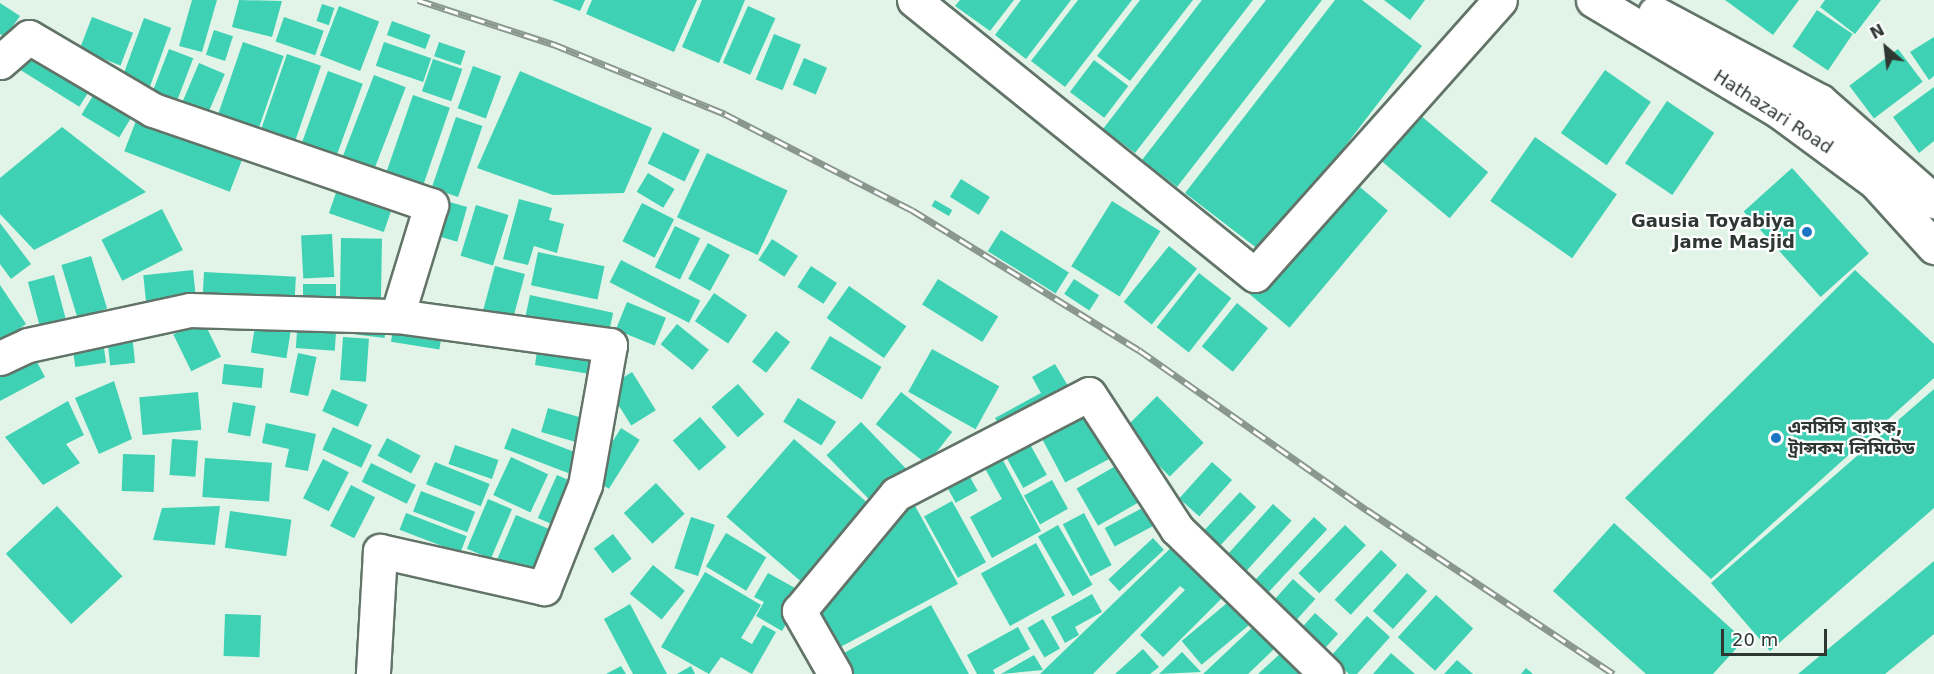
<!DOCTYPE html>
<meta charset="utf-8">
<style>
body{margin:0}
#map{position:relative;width:1934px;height:674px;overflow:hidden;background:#e1f4e7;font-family:"DejaVu Sans","Noto Sans Bengali",sans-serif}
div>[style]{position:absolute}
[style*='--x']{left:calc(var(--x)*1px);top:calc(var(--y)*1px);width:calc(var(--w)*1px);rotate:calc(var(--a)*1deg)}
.building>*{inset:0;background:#3fd1b3;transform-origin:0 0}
.roads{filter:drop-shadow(2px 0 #627368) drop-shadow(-2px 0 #627368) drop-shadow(0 2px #627368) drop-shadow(0 -2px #627368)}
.minor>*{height:33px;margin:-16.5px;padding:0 16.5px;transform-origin:16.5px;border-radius:16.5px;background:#fff}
.highway>*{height:33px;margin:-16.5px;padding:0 16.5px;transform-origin:16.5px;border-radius:16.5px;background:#fff}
.rail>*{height:7px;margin-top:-3.5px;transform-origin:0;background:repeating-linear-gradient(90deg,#fff 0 14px,#8a978e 0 28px);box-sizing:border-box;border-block:2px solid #8a978e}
.dots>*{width:16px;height:16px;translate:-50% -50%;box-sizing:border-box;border:3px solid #fff;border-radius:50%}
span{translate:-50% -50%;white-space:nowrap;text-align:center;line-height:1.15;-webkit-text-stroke:4.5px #fff;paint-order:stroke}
.street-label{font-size:18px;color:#2f3732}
.poi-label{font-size:18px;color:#2f3732;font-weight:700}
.right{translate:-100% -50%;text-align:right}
.left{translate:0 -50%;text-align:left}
.north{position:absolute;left:1856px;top:18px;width:60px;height:60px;-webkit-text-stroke:4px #fff;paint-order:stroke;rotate:332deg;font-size:16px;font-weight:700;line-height:24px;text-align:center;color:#2f3732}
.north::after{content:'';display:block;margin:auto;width:21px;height:27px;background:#2f3732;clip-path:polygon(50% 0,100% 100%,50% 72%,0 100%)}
.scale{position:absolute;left:1721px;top:629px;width:106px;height:27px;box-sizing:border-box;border:3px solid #2f3732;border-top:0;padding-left:8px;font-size:18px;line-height:21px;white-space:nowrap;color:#2f3732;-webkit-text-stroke:4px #fff;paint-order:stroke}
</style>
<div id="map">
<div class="building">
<div style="clip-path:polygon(192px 0,217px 0,202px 52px,179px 46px)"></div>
<div style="clip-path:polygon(239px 0,282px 1px,272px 37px,232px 27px)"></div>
<div style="clip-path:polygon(552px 0,585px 0,580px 11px)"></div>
<div style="clip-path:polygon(592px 0,697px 0,674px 52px,586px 14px)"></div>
<div style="clip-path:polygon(702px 0,745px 0,719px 63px,682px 47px)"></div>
<div style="clip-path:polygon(960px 0,1014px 0,990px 31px,955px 6px)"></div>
<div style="clip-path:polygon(1021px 0,1071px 0,1026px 59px,995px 35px)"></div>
<div style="clip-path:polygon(1078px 0,1132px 0,1065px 87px,1031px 61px)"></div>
<div style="clip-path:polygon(1140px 0,1193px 0,1130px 81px,1097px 56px)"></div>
<div style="clip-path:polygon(1202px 0,1253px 0,1135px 153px,1103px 129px)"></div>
<div style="clip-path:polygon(1266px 0,1322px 0,1177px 187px,1142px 160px)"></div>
<div style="clip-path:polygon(1335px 0,1362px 0,1422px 46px,1263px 253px,1185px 193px)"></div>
<div style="clip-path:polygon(1384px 0,1425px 0,1410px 20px)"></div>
<div style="clip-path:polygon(1725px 0,1799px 0,1773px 35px)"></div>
<div style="clip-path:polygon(1825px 0,1881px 0,1855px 34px,1820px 7px)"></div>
<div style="clip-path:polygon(0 3px,20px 16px,5px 37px,0 34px)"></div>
<div style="left:322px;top:4px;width:13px;height:18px;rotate:18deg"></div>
<div style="left:339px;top:6px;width:43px;height:53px;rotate:21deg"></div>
<div style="left:748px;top:6px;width:30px;height:62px;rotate:24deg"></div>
<div style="left:1817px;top:10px;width:43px;height:44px;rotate:34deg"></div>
<div style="left:92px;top:17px;width:44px;height:35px;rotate:21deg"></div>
<div style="left:284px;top:17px;width:42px;height:26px;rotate:19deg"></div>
<div style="left:144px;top:18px;width:29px;height:62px;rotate:20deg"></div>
<div style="left:392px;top:21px;width:41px;height:15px;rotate:20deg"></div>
<div style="left:214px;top:30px;width:20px;height:26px;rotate:18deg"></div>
<div style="left:774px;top:34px;width:29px;height:49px;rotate:22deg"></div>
<div style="clip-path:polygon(1934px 37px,1934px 76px,1929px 80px,1910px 52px)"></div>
<div style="left:243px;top:42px;width:43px;height:87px;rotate:19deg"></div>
<div style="left:384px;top:42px;width:50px;height:25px;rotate:19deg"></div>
<div style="left:439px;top:42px;width:28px;height:15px;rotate:19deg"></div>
<div style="left:30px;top:44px;width:75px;height:27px;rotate:32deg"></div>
<div style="left:169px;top:49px;width:26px;height:51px;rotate:21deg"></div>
<div style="left:1898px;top:49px;width:41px;height:61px;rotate:53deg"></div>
<div style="left:287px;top:54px;width:36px;height:84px;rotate:19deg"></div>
<div style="left:804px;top:58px;width:25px;height:29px;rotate:23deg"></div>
<div style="left:433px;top:59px;width:31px;height:34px;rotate:19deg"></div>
<div style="left:1094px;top:60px;width:43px;height:40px;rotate:37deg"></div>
<div style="left:199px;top:63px;width:28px;height:53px;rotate:23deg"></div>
<div style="left:473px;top:66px;width:30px;height:45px;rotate:20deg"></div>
<div style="left:1605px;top:70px;width:56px;height:77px;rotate:35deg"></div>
<div style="left:328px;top:71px;width:37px;height:82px;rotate:20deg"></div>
<div style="clip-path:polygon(520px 71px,652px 128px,624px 193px,553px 195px,477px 168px)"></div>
<div style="left:374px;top:75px;width:34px;height:94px;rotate:21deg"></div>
<div style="left:100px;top:84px;width:44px;height:36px;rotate:31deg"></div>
<div style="clip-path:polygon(1934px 87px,1934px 141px,1919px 153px,1893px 117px)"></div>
<div style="left:413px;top:95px;width:39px;height:82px;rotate:19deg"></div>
<div style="left:1667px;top:101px;width:57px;height:75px;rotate:34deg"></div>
<div style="left:139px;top:113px;width:113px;height:41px;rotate:21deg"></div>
<div style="left:1420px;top:115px;width:89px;height:60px;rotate:40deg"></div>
<div style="left:456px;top:117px;width:28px;height:75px;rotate:19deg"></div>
<div style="clip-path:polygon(62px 127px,146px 192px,34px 250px,0 214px,0 178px)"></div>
<div style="left:663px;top:132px;width:41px;height:35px;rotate:26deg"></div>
<div style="left:1535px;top:137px;width:100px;height:78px;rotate:35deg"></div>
<div style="left:707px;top:153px;width:89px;height:71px;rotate:25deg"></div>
<div style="left:1792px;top:168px;width:115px;height:65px;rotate:48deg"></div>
<div style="left:648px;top:173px;width:31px;height:22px;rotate:31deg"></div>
<div style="left:1348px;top:177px;width:52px;height:153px;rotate:40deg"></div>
<div style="left:961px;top:179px;width:34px;height:21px;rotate:32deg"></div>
<div style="left:340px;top:181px;width:58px;height:34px;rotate:19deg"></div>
<div style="clip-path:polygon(519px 199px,552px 208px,549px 220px,564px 224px,557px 253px,534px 246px,528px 265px,503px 259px)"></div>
<div style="left:935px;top:200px;width:20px;height:7px;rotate:30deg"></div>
<div style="left:446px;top:201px;width:22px;height:36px;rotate:16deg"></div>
<div style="left:1112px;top:201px;width:57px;height:77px;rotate:32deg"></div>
<div style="left:642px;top:203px;width:36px;height:43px;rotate:27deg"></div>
<div style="left:476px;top:205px;width:34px;height:53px;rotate:17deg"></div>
<div style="left:162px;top:209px;width:46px;height:68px;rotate:63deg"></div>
<div style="clip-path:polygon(0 223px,31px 264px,11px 279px,0 264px)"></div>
<div style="left:675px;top:226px;width:28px;height:46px;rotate:26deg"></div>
<div style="left:1001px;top:230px;width:80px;height:25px;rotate:32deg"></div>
<div style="left:332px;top:234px;width:43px;height:31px;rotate:87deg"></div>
<div style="left:341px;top:238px;width:41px;height:67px;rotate:1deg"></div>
<div style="left:772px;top:239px;width:31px;height:25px;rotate:33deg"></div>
<div style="left:708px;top:243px;width:25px;height:41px;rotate:29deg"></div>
<div style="left:1169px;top:246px;width:36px;height:72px;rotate:39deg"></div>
<div style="left:538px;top:252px;width:68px;height:34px;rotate:12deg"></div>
<div style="left:91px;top:256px;width:55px;height:31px;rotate:73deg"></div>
<div style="left:621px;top:260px;width:89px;height:25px;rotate:27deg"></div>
<div style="left:495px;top:266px;width:31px;height:53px;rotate:15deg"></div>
<div style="left:811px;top:266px;width:31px;height:25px;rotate:33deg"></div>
<div style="left:193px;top:270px;width:30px;height:50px;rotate:84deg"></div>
<div style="clip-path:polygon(1855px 270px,1934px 344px,1934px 378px,1711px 579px,1625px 498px)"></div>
<div style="left:204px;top:272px;width:92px;height:28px;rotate:3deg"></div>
<div style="left:1199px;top:273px;width:41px;height:69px;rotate:38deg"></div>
<div style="left:54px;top:275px;width:51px;height:27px;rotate:75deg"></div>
<div style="left:938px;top:279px;width:71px;height:30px;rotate:32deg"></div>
<div style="left:1074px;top:279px;width:30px;height:18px;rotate:33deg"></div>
<div style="left:303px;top:284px;width:33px;height:22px"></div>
<div style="clip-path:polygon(0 285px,26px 324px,0 342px)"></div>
<div style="left:849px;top:286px;width:70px;height:39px;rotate:35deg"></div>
<div style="left:714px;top:293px;width:40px;height:34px;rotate:34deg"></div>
<div style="left:530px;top:295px;width:85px;height:27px;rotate:12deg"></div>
<div style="left:627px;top:302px;width:42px;height:30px;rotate:22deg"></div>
<div style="left:1237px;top:303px;width:40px;height:56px;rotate:39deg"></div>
<div style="left:344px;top:316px;width:43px;height:17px;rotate:7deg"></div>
<div style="left:298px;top:317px;width:39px;height:31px;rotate:4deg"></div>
<div style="left:203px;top:320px;width:41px;height:33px;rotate:64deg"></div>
<div style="left:256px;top:320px;width:36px;height:33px;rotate:9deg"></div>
<div style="left:394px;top:323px;width:49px;height:19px;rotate:9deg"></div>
<div style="left:677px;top:324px;width:41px;height:26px;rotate:39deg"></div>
<div style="left:776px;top:331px;width:18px;height:39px;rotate:38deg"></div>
<div style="left:102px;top:334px;width:29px;height:31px;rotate:82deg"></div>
<div style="left:132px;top:334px;width:29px;height:25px;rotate:84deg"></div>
<div style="left:830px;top:336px;width:60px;height:38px;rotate:31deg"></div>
<div style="left:343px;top:337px;width:26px;height:43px;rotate:4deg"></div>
<div style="clip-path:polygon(539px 337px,604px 348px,590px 374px,535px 365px)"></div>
<div style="clip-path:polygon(30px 349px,45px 377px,0 401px,0 365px)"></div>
<div style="left:932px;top:349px;width:77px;height:49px;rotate:29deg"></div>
<div style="left:298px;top:353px;width:19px;height:40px;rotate:12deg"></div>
<div style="left:224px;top:364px;width:40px;height:20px;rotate:6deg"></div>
<div style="clip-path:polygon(1055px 364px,1074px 396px,1005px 435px,995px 418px,1041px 393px,1032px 377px)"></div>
<div style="left:632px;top:372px;width:45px;height:29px;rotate:58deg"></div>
<div style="clip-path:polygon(114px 381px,132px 439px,99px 454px,75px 398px)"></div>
<div style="left:738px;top:384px;width:40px;height:35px;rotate:49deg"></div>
<div style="left:332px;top:389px;width:39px;height:24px;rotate:24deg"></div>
<div style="clip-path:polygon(1934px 389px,1934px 508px,1770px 651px,1711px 583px)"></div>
<div style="left:198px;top:392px;width:38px;height:59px;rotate:85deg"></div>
<div style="left:901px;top:392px;width:65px;height:41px;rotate:38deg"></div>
<div style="left:1157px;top:396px;width:66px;height:48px;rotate:45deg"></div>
<div style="left:798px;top:398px;width:45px;height:28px;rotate:32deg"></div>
<div style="clip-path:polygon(68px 401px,84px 435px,66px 444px,80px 463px,43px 485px,5px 437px)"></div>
<div style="left:233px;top:402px;width:23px;height:31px;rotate:10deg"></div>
<div style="left:1087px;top:404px;width:59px;height:56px;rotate:62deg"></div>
<div style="left:548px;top:408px;width:46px;height:25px;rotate:16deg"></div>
<div style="left:700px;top:417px;width:40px;height:36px;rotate:49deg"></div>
<div style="left:861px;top:422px;width:73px;height:48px;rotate:46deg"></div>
<div style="clip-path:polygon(266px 423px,316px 434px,308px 471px,285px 467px,289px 449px,262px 443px)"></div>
<div style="left:333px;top:427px;width:43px;height:25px;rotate:25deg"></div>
<div style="left:512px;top:428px;width:79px;height:22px;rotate:21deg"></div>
<div style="left:621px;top:428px;width:22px;height:58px;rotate:32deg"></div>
<div style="left:387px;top:438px;width:38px;height:20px;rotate:28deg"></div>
<div style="left:172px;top:439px;width:26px;height:36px;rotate:4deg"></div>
<div style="left:794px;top:439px;width:108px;height:103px;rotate:41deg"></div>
<div style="left:1027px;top:439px;width:41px;height:27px;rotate:61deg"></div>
<div style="left:455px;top:445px;width:46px;height:20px;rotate:19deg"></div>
<div style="left:123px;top:454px;width:32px;height:37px;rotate:2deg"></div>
<div style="clip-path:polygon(1000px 455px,1041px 531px,992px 558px,970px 517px,1002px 499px,983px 465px)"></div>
<div style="left:511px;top:457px;width:41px;height:42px;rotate:25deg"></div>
<div style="left:205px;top:458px;width:67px;height:39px;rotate:4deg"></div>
<div style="left:323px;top:459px;width:29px;height:44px;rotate:27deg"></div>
<div style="left:435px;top:462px;width:59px;height:24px;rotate:22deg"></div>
<div style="left:1212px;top:462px;width:27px;height:49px;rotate:42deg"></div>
<div style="left:371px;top:463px;width:50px;height:21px;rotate:26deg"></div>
<div style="left:1119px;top:464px;width:43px;height:49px;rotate:60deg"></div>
<div style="left:965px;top:468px;width:26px;height:25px;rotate:61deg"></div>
<div style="left:557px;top:475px;width:24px;height:47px;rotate:24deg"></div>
<div style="left:1052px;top:480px;width:33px;height:32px;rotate:61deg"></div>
<div style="left:656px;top:483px;width:42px;height:44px;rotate:47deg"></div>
<div style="left:351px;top:485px;width:27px;height:46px;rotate:27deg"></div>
<div style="left:421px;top:491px;width:58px;height:22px;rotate:21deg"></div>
<div style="left:1240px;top:492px;width:22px;height:56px;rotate:43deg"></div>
<div style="clip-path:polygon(908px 493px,958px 584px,833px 651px,808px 608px)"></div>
<div style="left:488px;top:499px;width:26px;height:54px;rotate:23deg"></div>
<div style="left:952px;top:501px;width:70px;height:32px;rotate:61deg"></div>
<div style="left:1273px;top:504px;width:25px;height:69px;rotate:42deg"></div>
<div style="left:1148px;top:505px;width:21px;height:49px;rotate:62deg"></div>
<div style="left:57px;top:506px;width:96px;height:70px;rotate:47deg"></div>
<div style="clip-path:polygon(220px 506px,215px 545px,153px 540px,162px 508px)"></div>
<div style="left:230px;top:511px;width:62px;height:37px;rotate:8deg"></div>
<div style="left:406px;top:513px;width:65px;height:18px;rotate:21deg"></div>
<div style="left:1084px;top:513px;width:59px;height:24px;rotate:62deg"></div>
<div style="left:516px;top:515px;width:36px;height:50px;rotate:23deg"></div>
<div style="left:691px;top:517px;width:25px;height:54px;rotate:18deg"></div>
<div style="left:1314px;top:517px;width:18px;height:88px;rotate:43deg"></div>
<div style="clip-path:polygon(1614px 523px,1744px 640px,1713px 674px,1646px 674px,1553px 591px)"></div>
<div style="left:1058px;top:525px;width:69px;height:23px;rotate:60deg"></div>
<div style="left:1345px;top:525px;width:29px;height:67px;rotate:44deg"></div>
<div style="left:726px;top:533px;width:47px;height:39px;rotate:31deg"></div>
<div style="left:613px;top:534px;width:31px;height:24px;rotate:53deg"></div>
<div style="left:1153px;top:538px;width:16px;height:61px;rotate:47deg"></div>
<div style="clip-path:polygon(1177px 542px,1225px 595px,1163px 657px,1140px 635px,1185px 590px,1180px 586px,1093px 674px,1040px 674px)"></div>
<div style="left:1036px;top:543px;width:60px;height:63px;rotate:61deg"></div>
<div style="left:1381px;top:550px;width:22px;height:68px;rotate:43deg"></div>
<div style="clip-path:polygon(1934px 561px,1934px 634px,1885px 674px,1798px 674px)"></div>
<div style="left:653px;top:565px;width:41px;height:37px;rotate:39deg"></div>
<div style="clip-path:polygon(705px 572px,761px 605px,741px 638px,752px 644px,763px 625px,776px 632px,752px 674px,721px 657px,709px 674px,661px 647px)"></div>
<div style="clip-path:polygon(768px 573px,804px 593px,782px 631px,756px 616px,764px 602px,754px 597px)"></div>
<div style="left:1407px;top:573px;width:27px;height:51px;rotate:42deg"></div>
<div style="left:1293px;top:579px;width:30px;height:40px;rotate:42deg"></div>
<div style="clip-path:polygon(1092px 594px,1102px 612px,1075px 627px,1079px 635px,1065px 643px,1051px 617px)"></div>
<div style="left:1436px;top:595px;width:50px;height:57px;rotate:42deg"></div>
<div style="left:1233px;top:598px;width:31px;height:67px;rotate:50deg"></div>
<div style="clip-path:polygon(630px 604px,667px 674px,633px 674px,604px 619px)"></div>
<div style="clip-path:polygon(931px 605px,969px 674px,844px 674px,835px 658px)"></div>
<div style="left:1315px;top:613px;width:31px;height:29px;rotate:42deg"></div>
<div style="left:225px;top:614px;width:36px;height:42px;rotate:2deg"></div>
<div style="clip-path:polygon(1367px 616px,1390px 637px,1357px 674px,1349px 674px,1330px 657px)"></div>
<div style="left:1043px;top:619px;width:34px;height:18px;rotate:60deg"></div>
<div style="clip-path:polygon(1254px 626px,1275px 648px,1248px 674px,1203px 674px)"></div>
<div style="clip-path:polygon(1018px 627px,1030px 649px,993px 670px,995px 674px,977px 674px,967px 655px)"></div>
<div style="clip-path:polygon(1143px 649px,1159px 667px,1150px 674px,1115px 674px)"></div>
<div style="clip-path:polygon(1182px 652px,1201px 672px,1159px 674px)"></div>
<div style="clip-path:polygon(1282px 652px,1304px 674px,1258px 674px)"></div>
<div style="clip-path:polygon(1391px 653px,1415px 674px,1373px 674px)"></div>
<div style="clip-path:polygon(1034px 655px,1043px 670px,1001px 674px)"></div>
<div style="clip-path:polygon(1457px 660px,1473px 674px,1444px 674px)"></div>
<div style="clip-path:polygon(621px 666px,626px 674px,606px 674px)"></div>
<div style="clip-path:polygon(691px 666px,695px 674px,677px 674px)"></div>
<div style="clip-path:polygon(1526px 668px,1533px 674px,1521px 674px)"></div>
</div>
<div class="roads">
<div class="minor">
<div style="--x:914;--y:0;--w:438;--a:38.9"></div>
<div style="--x:1255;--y:275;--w:368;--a:-48.3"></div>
<div style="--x:0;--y:62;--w:38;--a:-41"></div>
<div style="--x:29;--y:37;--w:144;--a:30.5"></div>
<div style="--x:153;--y:110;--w:294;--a:18.9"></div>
<div style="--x:431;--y:205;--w:116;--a:107"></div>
<div style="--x:0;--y:358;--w:31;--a:-25"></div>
<div style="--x:28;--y:345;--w:166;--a:-12.2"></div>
<div style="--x:190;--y:310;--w:207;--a:1.7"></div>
<div style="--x:397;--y:316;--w:215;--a:7.8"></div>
<div style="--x:610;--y:345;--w:142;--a:100.1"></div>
<div style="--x:585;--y:485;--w:111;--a:111.7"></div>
<div style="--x:544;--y:588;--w:168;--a:-167.3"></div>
<div style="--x:380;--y:551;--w:123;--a:93.3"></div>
<div style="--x:835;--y:674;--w:73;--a:-119.7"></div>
<div style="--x:799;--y:611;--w:152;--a:-50.3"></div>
<div style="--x:896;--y:494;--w:217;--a:-27.4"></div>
<div style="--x:1089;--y:394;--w:161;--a:56.9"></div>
<div style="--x:1177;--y:529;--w:208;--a:44.2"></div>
</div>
<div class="highway">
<div style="--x:1593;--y:0;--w:218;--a:30.9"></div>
<div style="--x:1780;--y:112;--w:118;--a:36.4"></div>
<div style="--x:1875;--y:182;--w:88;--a:47.8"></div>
<div style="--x:1655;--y:13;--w:187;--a:28.1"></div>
<div style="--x:1820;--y:101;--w:152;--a:41.3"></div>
</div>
</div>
<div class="rail">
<div style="--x:418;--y:0;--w:142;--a:18.1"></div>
<div style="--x:553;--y:44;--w:186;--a:22.1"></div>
<div style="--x:725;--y:114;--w:210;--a:27.2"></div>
<div style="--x:912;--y:210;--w:267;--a:31.7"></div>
<div style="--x:1139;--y:350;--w:279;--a:35.1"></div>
<div style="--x:1367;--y:510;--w:296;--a:33.6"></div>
</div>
<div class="dots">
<div style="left:1807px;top:232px;background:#1c75c3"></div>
<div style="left:1776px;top:438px;background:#1c75c3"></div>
</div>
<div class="street-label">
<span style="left:1773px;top:112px;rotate:33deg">Hathazari Road</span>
</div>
<div class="poi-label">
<span class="right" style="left:1795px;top:232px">Gausia Toyabiya<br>Jame Masjid</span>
<span class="left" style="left:1788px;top:438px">এনসিসি ব্যাংক,<br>ট্রান্সকম লিমিটেড</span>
</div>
<div class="north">N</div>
<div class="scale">20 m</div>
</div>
